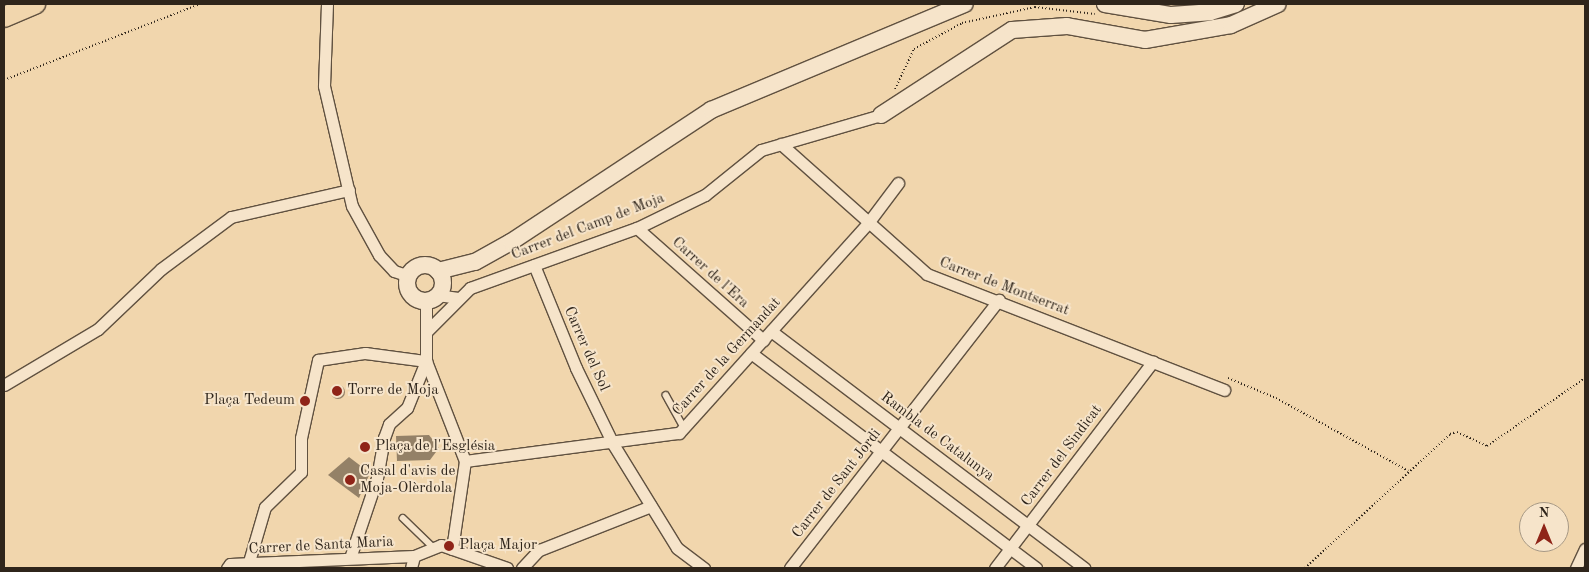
<!DOCTYPE html>
<meta charset="utf-8">
<style>
body{margin:0}
#map{position:relative;width:1589px;height:572px;overflow:hidden;background:#f1d6ad;font-family:"Old Standard TT",serif}
div>[style]{position:absolute}
[style*='--x']{left:calc(var(--x)*1px);top:calc(var(--y)*1px);width:calc(var(--w)*1px);rotate:calc(var(--a)*1deg)}
.building>*{inset:0;background:#948167}
.round{border-radius:50%}
.path>*{height:2px;margin-top:-1px;transform-origin:0;background:repeating-linear-gradient(90deg,#2f251b 0 1px,transparent 0 3.5px)}
.roads{filter:drop-shadow(1px 0 #605140) drop-shadow(-1px 0 #605140) drop-shadow(0 1px #605140) drop-shadow(0 -1px #605140)}
.lane>*{height:5.5px;margin:-2.75px;padding:0 2.75px;transform-origin:2.75px;border-radius:2.75px;background:#f6e4ca}
.street>*{height:11px;margin:-5.5px;padding:0 5.5px;transform-origin:5.5px;border-radius:5.5px;background:#f6e4ca}
.secondary>*{height:16px;margin:-8px;padding:0 8px;transform-origin:8px;border-radius:8px;background:#f6e4ca}
.secondary>.ring{margin:-8px;padding:0;box-sizing:content-box;background:none;border:16px solid #f6e4ca;border-radius:50%}
.highway>*{height:20px;margin:-10px;padding:0 10px;transform-origin:10px;border-radius:10px;background:#f1d6ad}
.dots>*{width:14px;height:14px;translate:-50% -50%;box-sizing:border-box;border:2px solid #f6e4ca;border-radius:50%}
span{translate:-50% -50%;white-space:nowrap;text-align:center;line-height:1.15;-webkit-text-stroke:4px #f6e4ca;paint-order:stroke}
.street-label{font-size:15px;color:#2f251b}
.poi-label{font-size:15px;color:#2f251b}
.left{translate:0 -50%;text-align:left}
.right{translate:-100% -50%;text-align:right}
.frame{position:absolute;inset:0;border:5px solid #2f251b;pointer-events:none}
.north{position:absolute;left:1519px;top:502px;width:50px;height:50px;box-sizing:border-box;background:#f6e4ca;border:1px solid #a69884;border-radius:50%;rotate:0deg;font-size:14px;font-weight:700;line-height:20px;text-align:center;color:#2f251b}
.north::after{content:'';display:block;margin:auto;width:18px;height:22px;background:#8f2418;clip-path:polygon(50% 0,100% 100%,50% 72%,0 100%)}
</style>
<div id="map">
<div class="building">
<div class="round" style="left:331px;top:385px;width:14px;height:14px"></div>
<div style="clip-path:polygon(429px 435px,439px 448px,430px 460px,397px 461px,396px 436px)"></div>
<div style="clip-path:polygon(349px 457px,370px 473px,359px 498px,328px 475px)"></div>
</div>
<div class="path">
<div style="--x:4;--y:80;--w:210;--a:-21.2"></div>
<div style="--x:895;--y:89;--w:44;--a:-64.6"></div>
<div style="--x:914;--y:49;--w:55;--a:-28.4"></div>
<div style="--x:962;--y:23;--w:75;--a:-12.4"></div>
<div style="--x:1035;--y:7;--w:60;--a:6.7"></div>
<div style="--x:1228;--y:378;--w:52;--a:22.6"></div>
<div style="--x:1276;--y:398;--w:151;--a:28.9"></div>
<div style="--x:1305;--y:568;--w:197;--a:-42.7"></div>
<div style="--x:1450;--y:434;--w:7;--a:-16"></div>
<div style="--x:1457;--y:432;--w:33;--a:25"></div>
<div style="--x:1487;--y:446;--w:119;--a:-34.8"></div>
</div>
<div class="roads">
<div class="lane">
<div style="--x:666;--y:395;--w:37;--a:61"></div>
<div style="--x:403;--y:518;--w:43;--a:44.1"></div>
</div>
<div class="street">
<div style="--x:327;--y:4;--w:82;--a:92.1"></div>
<div style="--x:324;--y:86;--w:123;--a:76.9"></div>
<div style="--x:352;--y:206;--w:56;--a:61.1"></div>
<div style="--x:379;--y:255;--w:22;--a:47"></div>
<div style="--x:394;--y:271;--w:16;--a:18"></div>
<div style="--x:781;--y:144;--w:195;--a:41.7"></div>
<div style="--x:927;--y:274;--w:319;--a:21.3"></div>
<div style="--x:637;--y:228;--w:169;--a:41.6"></div>
<div style="--x:534;--y:265;--w:111;--a:67.8"></div>
<div style="--x:576;--y:368;--w:85;--a:64"></div>
<div style="--x:613;--y:444;--w:122;--a:58.4"></div>
<div style="--x:677;--y:548;--w:34;--a:37"></div>
<div style="--x:437;--y:295;--w:21;--a:8"></div>
<div style="--x:426;--y:301;--w:60;--a:90"></div>
<div style="--x:426;--y:361;--w:107;--a:68.7"></div>
<div style="--x:465;--y:461;--w:89;--a:98.4"></div>
<div style="--x:427;--y:331;--w:61;--a:-45"></div>
<div style="--x:470;--y:288;--w:177;--a:-19.8"></div>
<div style="--x:637;--y:228;--w:76;--a:-25.9"></div>
<div style="--x:705;--y:195;--w:72;--a:-38.8"></div>
<div style="--x:761;--y:150;--w:125;--a:-16.3"></div>
<div style="--x:771;--y:331;--w:393;--a:37.1"></div>
<div style="--x:751;--y:353;--w:357;--a:37"></div>
<div style="--x:4;--y:385;--w:109;--a:-30.8"></div>
<div style="--x:98;--y:329;--w:87;--a:-43.6"></div>
<div style="--x:161;--y:269;--w:87;--a:-36.6"></div>
<div style="--x:231;--y:217;--w:121;--a:-12.9"></div>
<div style="--x:465;--y:461;--w:216;--a:-7.5"></div>
<div style="--x:679;--y:433;--w:283;--a:-48"></div>
<div style="--x:868;--y:223;--w:50;--a:-53.1"></div>
<div style="--x:350;--y:558;--w:84;--a:-71.4"></div>
<div style="--x:377;--y:478;--w:41;--a:-80.1"></div>
<div style="--x:384;--y:438;--w:15;--a:-70"></div>
<div style="--x:389;--y:424;--w:24;--a:-42"></div>
<div style="--x:407;--y:408;--w:51;--a:-68"></div>
<div style="--x:248;--y:565;--w:60;--a:-73.7"></div>
<div style="--x:265;--y:507;--w:50;--a:-44.2"></div>
<div style="--x:301;--y:472;--w:34;--a:-90"></div>
<div style="--x:301;--y:438;--w:80;--a:-77.7"></div>
<div style="--x:318;--y:360;--w:48;--a:-8.5"></div>
<div style="--x:365;--y:353;--w:62;--a:7.5"></div>
<div style="--x:227;--y:568;--w:5;--a:-53"></div>
<div style="--x:230;--y:564;--w:184;--a:-2.5"></div>
<div style="--x:414;--y:556;--w:29;--a:-22"></div>
<div style="--x:441;--y:545;--w:70;--a:19.2"></div>
<div style="--x:411;--y:568;--w:12;--a:-76"></div>
<div style="--x:522;--y:568;--w:25;--a:-47"></div>
<div style="--x:539;--y:550;--w:120;--a:-21.4"></div>
<div style="--x:790;--y:568;--w:340;--a:-52.1"></div>
<div style="--x:995;--y:568;--w:260;--a:-52.6"></div>
<div style="--x:1576;--y:568;--w:21;--a:-65"></div>
</div>
<div class="secondary">
<div style="--x:1105;--y:4;--w:67;--a:9.5"></div>
<div style="--x:1171;--y:15;--w:39;--a:-4"></div>
<div style="--x:1210;--y:12;--w:27;--a:-17"></div>
<div style="--x:881;--y:115;--w:156;--a:-33"></div>
<div style="--x:1012;--y:30;--w:55;--a:-4.2"></div>
<div style="--x:1067;--y:26;--w:79;--a:10.2"></div>
<div style="--x:1145;--y:40;--w:87;--a:-9.9"></div>
<div style="--x:1231;--y:25;--w:51;--a:-24.1"></div>
<div class="ring" style="left:407px;top:265px;width:20px;height:20px"></div>
<div style="--x:438;--y:271;--w:38;--a:-14"></div>
<div style="--x:475;--y:262;--w:41;--a:-29.1"></div>
<div style="--x:511;--y:242;--w:240;--a:-33.4"></div>
<div style="--x:711;--y:110;--w:275;--a:-22.7"></div>
</div>
<div class="highway">
<div style="--x:4;--y:17;--w:34;--a:-23"></div>
</div>
</div>
<div class="dots">
<div style="left:337px;top:391px;background:#8f2418"></div>
<div style="left:305px;top:401px;background:#8f2418"></div>
<div style="left:365px;top:447px;background:#8f2418"></div>
<div style="left:350px;top:480px;background:#8f2418"></div>
<div style="left:449px;top:546px;background:#8f2418"></div>
</div>
<div class="street-label">
<span style="left:588px;top:227px;rotate:-21deg">Carrer del Camp de Moja</span>
<span style="left:710px;top:273px;rotate:42deg">Carrer de l'Era</span>
<span style="left:1004px;top:287px;rotate:21deg">Carrer de Montserrat</span>
<span style="left:586px;top:349px;rotate:66deg">Carrer del Sol</span>
<span style="left:727px;top:357px;rotate:-48deg">Carrer de la Germandat</span>
<span style="left:937px;top:437px;rotate:37deg">Rambla de Catalunya</span>
<span style="left:1062px;top:456px;rotate:-53deg">Carrer del Sindicat</span>
<span style="left:837px;top:484px;rotate:-52deg">Carrer de Sant Jordi</span>
<span style="left:321px;top:546px;rotate:-3deg">Carrer de Santa Maria</span>
</div>
<div class="poi-label">
<span class="left" style="left:347px;top:391px">Torre de Moja</span>
<span class="right" style="left:295px;top:401px">Plaça Tedeum</span>
<span class="left" style="left:375px;top:447px">Plaça de l'Església</span>
<span class="left" style="left:360px;top:480px">Casal d'avis de<br>Moja-Olèrdola</span>
<span class="left" style="left:459px;top:546px">Plaça Major</span>
</div>
<div class="frame"></div>
<div class="north">N</div>
</div>
